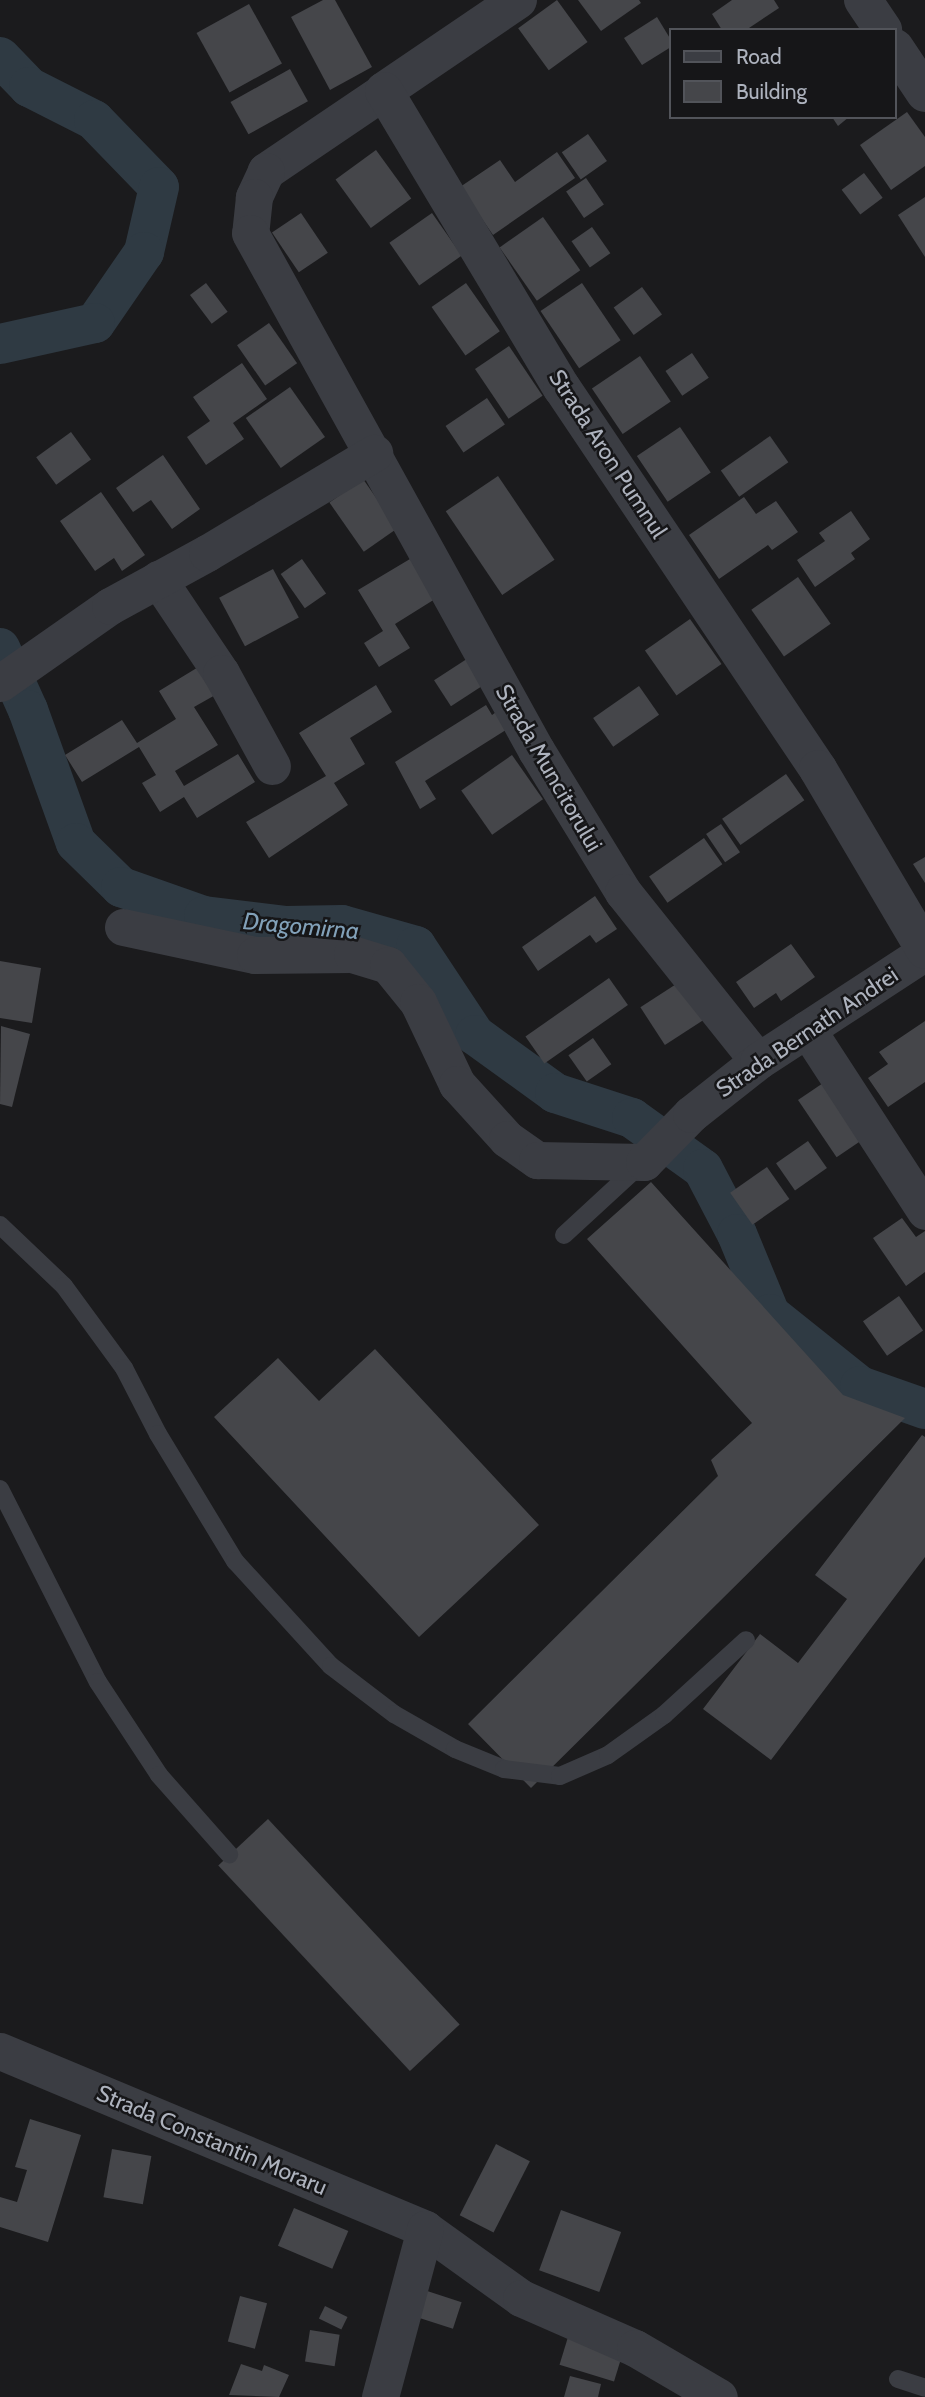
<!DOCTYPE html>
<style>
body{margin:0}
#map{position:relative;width:925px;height:2397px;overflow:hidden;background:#1b1b1d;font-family:Cabin,sans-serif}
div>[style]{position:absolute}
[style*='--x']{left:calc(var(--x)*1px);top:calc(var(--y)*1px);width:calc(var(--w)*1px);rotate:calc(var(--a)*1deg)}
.canal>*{height:40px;margin:-20px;padding:0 20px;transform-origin:20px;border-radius:20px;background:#2f3a43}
.building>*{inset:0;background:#45464a;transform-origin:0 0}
.service>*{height:18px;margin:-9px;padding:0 9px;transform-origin:9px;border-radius:9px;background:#3b3d43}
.minor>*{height:37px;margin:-18.5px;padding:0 18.5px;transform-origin:18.5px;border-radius:18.5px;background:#3b3d43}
.tertiary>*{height:38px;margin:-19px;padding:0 19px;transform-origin:19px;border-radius:19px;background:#3b3d43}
span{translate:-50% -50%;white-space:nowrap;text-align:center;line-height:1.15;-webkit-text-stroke:5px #161618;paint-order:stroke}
.street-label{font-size:23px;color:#adb2bd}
.water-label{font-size:24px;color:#82a1b9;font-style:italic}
.legend{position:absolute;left:669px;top:28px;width:228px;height:91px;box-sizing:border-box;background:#161618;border:2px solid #52545a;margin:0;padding:9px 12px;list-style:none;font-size:21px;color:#adb2bd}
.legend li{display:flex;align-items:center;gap:14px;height:35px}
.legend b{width:35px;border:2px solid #52545a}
</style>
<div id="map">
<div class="canal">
<div style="--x:0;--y:57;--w:42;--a:46"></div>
<div style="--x:29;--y:87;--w:73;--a:26.9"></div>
<div style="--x:94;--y:120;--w:93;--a:45.9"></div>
<div style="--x:159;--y:187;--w:67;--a:103"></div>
<div style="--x:144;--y:252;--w:86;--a:124.6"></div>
<div style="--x:95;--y:323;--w:97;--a:167.5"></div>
<div style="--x:0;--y:648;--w:68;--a:65.7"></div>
<div style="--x:28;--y:710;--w:141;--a:70.2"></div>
<div style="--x:76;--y:843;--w:63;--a:44.4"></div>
<div style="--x:121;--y:887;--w:88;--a:19.3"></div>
<div style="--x:204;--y:916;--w:83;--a:7"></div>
<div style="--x:286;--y:926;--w:56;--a:-1"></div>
<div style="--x:342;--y:925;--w:77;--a:15.8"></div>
<div style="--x:416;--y:946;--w:107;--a:56.5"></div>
<div style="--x:475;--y:1035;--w:99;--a:35.9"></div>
<div style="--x:555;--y:1093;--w:81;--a:18"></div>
<div style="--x:632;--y:1118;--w:87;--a:35.7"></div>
<div style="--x:703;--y:1169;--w:73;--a:62.4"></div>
<div style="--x:737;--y:1234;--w:87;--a:67.6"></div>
<div style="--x:770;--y:1314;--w:115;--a:38.7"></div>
<div style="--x:860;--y:1386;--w:69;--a:19.5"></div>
</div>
<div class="building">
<div style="clip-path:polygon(323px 0,335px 0,372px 67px,330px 90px,291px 17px)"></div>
<div style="left:557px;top:0;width:52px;height:48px;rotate:54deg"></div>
<div style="clip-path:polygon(578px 0,639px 0,641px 3px,601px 31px)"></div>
<div style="clip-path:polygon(732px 0,774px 0,779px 8px,746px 30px,722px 30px,712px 14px)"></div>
<div style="left:249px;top:4px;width:68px;height:60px;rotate:61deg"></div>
<div style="clip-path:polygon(657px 17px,671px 40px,671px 47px,642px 65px,624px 38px)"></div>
<div style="left:290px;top:69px;width:37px;height:68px;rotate:61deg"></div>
<div style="clip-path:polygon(907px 112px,925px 137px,925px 166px,891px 190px,860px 145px)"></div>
<div style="clip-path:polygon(832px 117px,849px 117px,838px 126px)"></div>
<div style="left:588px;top:134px;width:33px;height:32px;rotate:55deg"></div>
<div style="left:376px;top:150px;width:60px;height:50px;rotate:54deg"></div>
<div style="clip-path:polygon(557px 152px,575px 178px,493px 235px,460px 187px,500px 160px,515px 182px)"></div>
<div style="left:864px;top:173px;width:31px;height:28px;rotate:53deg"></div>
<div style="left:586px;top:178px;width:32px;height:24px;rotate:56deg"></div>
<div style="clip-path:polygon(925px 197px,925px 257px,898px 215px)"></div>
<div style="left:301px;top:213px;width:48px;height:35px;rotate:56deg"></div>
<div style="left:432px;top:213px;width:52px;height:52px;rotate:55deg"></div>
<div style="left:543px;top:217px;width:65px;height:53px;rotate:55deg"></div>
<div style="left:592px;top:227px;width:32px;height:25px;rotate:55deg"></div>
<div style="left:206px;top:283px;width:36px;height:20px;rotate:53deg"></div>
<div style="left:466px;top:283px;width:59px;height:42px;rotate:55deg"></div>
<div style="left:582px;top:283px;width:69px;height:50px;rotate:56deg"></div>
<div style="left:642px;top:287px;width:34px;height:35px;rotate:54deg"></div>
<div style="left:269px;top:323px;width:49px;height:39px;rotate:55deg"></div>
<div style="left:509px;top:346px;width:60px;height:41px;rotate:56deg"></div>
<div style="left:692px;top:353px;width:30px;height:32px;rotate:56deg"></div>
<div style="left:640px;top:356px;width:55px;height:58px;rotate:56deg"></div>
<div style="clip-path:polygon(242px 363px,267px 399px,233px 423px,244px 439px,206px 465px,187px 437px,210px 421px,193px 397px)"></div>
<div style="left:290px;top:387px;width:61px;height:54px;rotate:55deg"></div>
<div style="left:487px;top:398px;width:32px;height:50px;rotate:56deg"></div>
<div style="left:680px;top:427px;width:55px;height:52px;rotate:56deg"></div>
<div style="left:71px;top:432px;width:34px;height:43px;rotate:54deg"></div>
<div style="left:770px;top:436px;width:32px;height:60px;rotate:55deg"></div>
<div style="clip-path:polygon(163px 455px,200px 509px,172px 529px,151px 500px,133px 512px,116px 488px)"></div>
<div style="left:498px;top:476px;width:101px;height:63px;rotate:56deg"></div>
<div style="left:363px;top:479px;width:60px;height:41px;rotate:55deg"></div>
<div style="clip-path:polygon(101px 492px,145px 555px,122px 571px,114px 558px,95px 571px,60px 521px)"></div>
<div style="clip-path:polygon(744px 497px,756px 514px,776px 501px,798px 532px,772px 550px,768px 545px,719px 579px,689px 535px)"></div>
<div style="clip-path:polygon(851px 511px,870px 539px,851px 553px,855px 559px,815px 587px,797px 560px,825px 541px,819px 533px)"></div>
<div style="left:302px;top:559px;width:42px;height:26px;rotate:55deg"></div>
<div style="clip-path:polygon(410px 559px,435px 599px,395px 624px,410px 648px,379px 667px,364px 643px,383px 631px,358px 590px)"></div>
<div style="left:273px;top:569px;width:55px;height:61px;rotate:62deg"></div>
<div style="left:798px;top:577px;width:57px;height:57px;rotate:55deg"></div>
<div style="left:690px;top:619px;width:55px;height:55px;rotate:55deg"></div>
<div style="left:476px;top:653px;width:31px;height:50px;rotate:57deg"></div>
<div style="clip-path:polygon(200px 666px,217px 694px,194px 707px,218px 745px,175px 771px,184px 786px,238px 754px,255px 782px,197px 818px,184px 797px,160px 812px,142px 783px,156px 775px,139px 747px,82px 782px,65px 755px,122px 720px,137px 743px,176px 719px,159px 691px)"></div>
<div style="clip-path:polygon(376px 685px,392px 712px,350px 738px,365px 764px,334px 783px,348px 805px,269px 858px,246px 822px,326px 776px,299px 733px)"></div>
<div style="left:639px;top:686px;width:35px;height:56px;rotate:55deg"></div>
<div style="clip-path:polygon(486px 705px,492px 715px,499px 710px,509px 728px,425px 781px,436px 799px,420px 809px,395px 762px)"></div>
<div style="left:512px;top:755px;width:54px;height:62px;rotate:55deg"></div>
<div style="left:786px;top:774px;width:32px;height:78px;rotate:55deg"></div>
<div style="left:721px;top:824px;width:34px;height:18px;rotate:56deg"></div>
<div style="left:704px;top:838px;width:32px;height:67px;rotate:55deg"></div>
<div style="clip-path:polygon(925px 857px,925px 883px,913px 864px)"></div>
<div style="clip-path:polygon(595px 896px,617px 929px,596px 943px,590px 935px,538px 971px,522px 947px)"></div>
<div style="clip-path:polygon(791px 944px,815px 977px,781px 1001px,776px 993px,754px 1008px,736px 982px)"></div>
<div style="clip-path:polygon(0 961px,41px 968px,32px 1023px,0 1018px)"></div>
<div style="left:609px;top:978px;width:33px;height:102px;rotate:55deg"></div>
<div style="left:684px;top:979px;width:45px;height:52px;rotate:57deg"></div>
<div style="clip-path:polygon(925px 1021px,925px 1082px,888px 1107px,868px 1078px,888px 1064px,879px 1052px)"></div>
<div style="clip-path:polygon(1px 1026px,30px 1034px,12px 1107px,0 1104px)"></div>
<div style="left:593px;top:1038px;width:32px;height:30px;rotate:55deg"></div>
<div style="left:832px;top:1077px;width:69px;height:41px;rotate:56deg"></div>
<div style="left:808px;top:1141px;width:33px;height:39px;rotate:55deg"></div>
<div style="left:767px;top:1167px;width:39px;height:45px;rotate:55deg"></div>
<div style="clip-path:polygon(651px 1182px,843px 1395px,905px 1418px,531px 1788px,468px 1724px,718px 1476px,711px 1460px,752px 1423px,587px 1239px)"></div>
<div style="clip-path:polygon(902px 1218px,916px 1237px,925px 1231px,925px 1272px,906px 1286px,873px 1238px)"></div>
<div style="left:899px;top:1296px;width:42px;height:44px;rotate:55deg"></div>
<div style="clip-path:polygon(375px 1349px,539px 1525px,419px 1637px,214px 1417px,278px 1358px,319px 1401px)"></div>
<div style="clip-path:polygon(922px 1435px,925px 1437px,925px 1557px,771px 1760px,703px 1709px,760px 1634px,798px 1663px,847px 1599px,815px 1575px)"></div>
<div style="left:268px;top:1819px;width:281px;height:68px;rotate:47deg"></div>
<div style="clip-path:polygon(30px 2119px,81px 2135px,48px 2242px,0 2227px,0 2197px,17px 2202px,27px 2170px,15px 2167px)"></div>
<div style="left:496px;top:2144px;width:38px;height:80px;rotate:27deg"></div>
<div style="left:112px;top:2149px;width:40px;height:49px;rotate:10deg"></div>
<div style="left:294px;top:2208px;width:59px;height:41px;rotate:23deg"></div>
<div style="left:561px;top:2210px;width:64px;height:64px;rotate:20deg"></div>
<div style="left:415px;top:2287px;width:49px;height:28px;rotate:18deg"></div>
<div style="left:240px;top:2296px;width:28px;height:47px;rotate:15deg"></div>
<div style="left:325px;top:2306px;width:25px;height:14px;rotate:26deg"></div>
<div style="left:310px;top:2330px;width:30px;height:32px;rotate:9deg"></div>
<div style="left:568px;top:2337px;width:57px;height:29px;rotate:17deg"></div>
<div style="clip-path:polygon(241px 2364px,262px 2371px,264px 2365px,289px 2375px,279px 2397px,229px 2395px)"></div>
<div style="clip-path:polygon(570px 2376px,601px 2384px,598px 2397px,564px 2397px)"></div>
</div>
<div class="service">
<div style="--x:0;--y:1225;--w:88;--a:43.6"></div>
<div style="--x:64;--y:1286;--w:102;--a:53.8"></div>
<div style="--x:124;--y:1368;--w:74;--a:62.7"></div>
<div style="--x:158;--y:1434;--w:149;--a:58.8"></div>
<div style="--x:235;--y:1561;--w:142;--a:47.6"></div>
<div style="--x:331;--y:1666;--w:79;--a:37.3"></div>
<div style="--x:394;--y:1714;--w:70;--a:29.8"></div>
<div style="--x:455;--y:1749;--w:53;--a:22.2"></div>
<div style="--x:504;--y:1769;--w:56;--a:7.1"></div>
<div style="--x:560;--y:1776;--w:52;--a:-23.6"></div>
<div style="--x:608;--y:1755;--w:69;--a:-35.5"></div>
<div style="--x:664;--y:1715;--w:111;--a:-42.4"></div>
<div style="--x:564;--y:1235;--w:105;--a:-42.7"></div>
<div style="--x:0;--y:1489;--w:216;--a:63.1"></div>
<div style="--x:98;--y:1682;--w:111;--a:56.7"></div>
<div style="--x:159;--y:1775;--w:106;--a:48.5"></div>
<div style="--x:898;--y:2379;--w:28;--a:18"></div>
</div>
<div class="minor">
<div style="--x:384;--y:91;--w:143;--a:145.9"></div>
<div style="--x:266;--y:171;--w:29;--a:115"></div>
<div style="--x:254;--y:197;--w:36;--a:96"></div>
<div style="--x:250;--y:233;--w:591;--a:61.05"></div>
<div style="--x:536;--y:750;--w:167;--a:58.5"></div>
<div style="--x:623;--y:892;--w:216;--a:51.4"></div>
<div style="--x:158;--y:579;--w:113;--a:56.2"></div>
<div style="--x:221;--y:673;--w:106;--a:61.3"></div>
<div style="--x:0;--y:683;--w:134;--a:-35"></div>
<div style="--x:110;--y:606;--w:111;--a:-28.7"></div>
<div style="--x:207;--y:553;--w:195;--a:-30.9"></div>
<div style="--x:123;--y:927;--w:135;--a:12"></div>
<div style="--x:255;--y:955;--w:97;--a:-0.6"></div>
<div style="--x:352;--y:954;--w:38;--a:17"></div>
<div style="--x:388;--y:965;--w:48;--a:51"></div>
<div style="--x:418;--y:1002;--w:91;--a:64.6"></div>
<div style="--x:457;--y:1084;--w:74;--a:47.7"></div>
<div style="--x:507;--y:1139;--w:37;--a:35"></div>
<div style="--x:537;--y:1160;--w:107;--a:1.1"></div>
<div style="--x:644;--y:1162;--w:67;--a:-45.6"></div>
<div style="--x:691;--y:1114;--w:85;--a:-38.3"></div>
<div style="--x:758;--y:1061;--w:199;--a:-33.1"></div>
<div style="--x:807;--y:1029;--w:217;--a:57"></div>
<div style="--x:0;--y:2051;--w:461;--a:22.7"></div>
<div style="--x:425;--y:2229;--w:118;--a:35.7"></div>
<div style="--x:521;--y:2298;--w:124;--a:23.7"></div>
<div style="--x:635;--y:2348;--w:97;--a:30.3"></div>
<div style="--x:380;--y:2397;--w:174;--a:-75"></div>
</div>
<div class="tertiary">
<div style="--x:518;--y:0;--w:162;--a:145.8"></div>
<div style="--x:384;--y:91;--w:346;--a:59.1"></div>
<div style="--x:562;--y:388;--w:459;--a:56.1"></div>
<div style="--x:818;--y:769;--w:210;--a:59.4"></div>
<div style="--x:863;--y:0;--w:36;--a:56"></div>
<div style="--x:895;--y:48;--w:54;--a:56.3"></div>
</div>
<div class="street-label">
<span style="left:608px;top:454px;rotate:57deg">Strada Aron Pumnul</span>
<span style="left:549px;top:768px;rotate:60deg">Strada Muncitorului</span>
<span style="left:807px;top:1032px;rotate:-34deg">Strada Bernath Andrei</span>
<span style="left:212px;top:2140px;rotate:23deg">Strada Constantin Moraru</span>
</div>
<div class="water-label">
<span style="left:301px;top:926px;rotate:5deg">Dragomirna</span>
</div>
<ul class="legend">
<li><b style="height:9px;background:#3b3d43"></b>Road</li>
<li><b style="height:19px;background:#45464a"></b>Building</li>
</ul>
</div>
